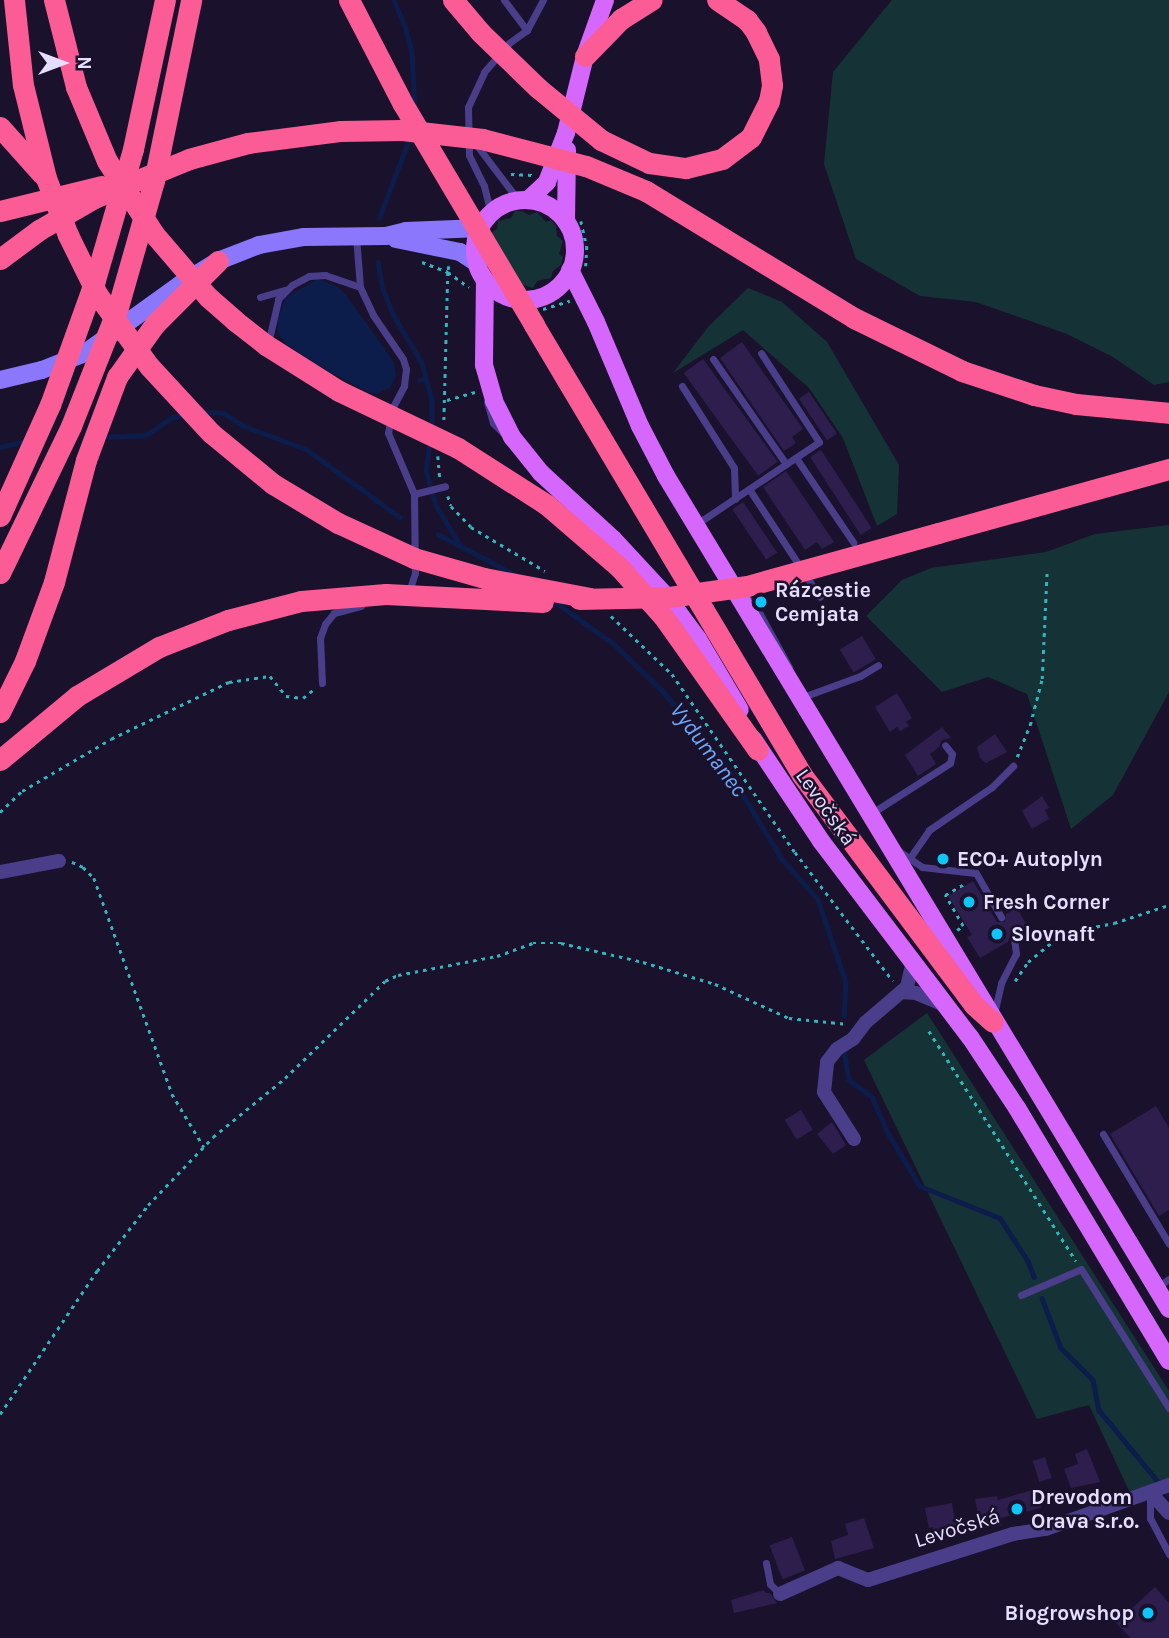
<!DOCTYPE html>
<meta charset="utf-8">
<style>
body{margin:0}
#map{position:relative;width:1169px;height:1638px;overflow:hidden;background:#1a122c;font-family:Karla,sans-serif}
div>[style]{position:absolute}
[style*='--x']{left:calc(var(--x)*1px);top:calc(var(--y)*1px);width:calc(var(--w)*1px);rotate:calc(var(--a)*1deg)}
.green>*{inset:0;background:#153336}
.water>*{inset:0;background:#0c1c4b}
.stream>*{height:4.5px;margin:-2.25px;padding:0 2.25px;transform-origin:2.25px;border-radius:2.25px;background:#0c1c4b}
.building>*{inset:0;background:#2d1e4d;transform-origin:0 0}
.path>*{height:2.5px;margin-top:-1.25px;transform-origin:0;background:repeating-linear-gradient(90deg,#34b4bc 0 3.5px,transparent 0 8.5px)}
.service>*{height:7px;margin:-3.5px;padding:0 3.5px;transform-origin:3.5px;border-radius:3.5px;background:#4a3e8a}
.minor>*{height:14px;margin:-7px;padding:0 7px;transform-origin:7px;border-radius:7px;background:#4a3e8a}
.secondary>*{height:18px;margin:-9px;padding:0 9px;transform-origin:9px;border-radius:9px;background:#8a77fc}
.primary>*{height:18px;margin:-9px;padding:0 9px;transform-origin:9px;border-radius:9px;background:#d667fc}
.primary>.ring{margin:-9px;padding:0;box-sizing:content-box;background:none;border:18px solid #d667fc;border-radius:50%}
.motorway>*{height:21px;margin:-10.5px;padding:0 10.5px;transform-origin:10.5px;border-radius:10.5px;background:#fc5c95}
.motorway-bridge>*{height:21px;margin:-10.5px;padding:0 10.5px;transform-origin:10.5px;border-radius:10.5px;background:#fc5c95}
.dots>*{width:19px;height:19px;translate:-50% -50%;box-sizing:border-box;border:4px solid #1a122c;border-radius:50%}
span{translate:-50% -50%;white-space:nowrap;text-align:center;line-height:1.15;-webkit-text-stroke:5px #1a122c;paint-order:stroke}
.poi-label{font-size:21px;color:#e5defe;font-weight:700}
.left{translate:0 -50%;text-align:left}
.right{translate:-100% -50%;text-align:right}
.street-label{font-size:21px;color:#e5defe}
.water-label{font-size:23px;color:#6ea9fc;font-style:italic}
.north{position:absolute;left:28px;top:28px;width:70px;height:70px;-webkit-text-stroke:5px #1a122c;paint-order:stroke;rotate:90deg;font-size:19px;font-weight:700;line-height:28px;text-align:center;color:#e5defe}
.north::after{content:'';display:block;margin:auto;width:24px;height:32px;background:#e5defe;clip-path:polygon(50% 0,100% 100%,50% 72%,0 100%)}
</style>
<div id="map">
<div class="green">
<div style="clip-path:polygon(892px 0,1169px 0,1169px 382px,1154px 385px,1113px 357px,1067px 334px,976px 302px,920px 296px,856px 259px,824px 164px,833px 72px)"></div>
<div style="clip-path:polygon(522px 211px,529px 215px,537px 212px,546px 222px,551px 220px,556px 226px,557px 236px,563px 241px,559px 254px,563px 257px,561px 265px,553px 271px,551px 278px,537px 281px,533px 288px,520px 284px,491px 233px,497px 229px,498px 221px,511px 218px,515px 211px)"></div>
<div style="clip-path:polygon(748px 288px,782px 302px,827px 342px,899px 465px,897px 514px,877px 526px,843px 438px,809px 388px,743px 330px,673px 373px,708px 327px)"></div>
<div style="clip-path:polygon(1169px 525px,1169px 692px,1113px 795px,1071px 829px,1027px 694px,988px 677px,942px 692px,866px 616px,902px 580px,931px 568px,1046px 552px,1095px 534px)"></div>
<div style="clip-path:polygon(927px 1013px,1169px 1391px,1169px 1483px,1131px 1495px,1089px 1405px,1037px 1419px,864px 1060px)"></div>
</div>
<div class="water">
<div style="clip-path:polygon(317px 279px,337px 286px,347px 296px,394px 362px,396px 376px,390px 388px,376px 394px,368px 392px,331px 373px,287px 345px,279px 335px,277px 323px,285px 298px)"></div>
</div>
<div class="stream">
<div style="--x:394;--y:0;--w:28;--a:67"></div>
<div style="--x:405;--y:26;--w:28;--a:75"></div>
<div style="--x:412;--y:53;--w:58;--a:87"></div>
<div style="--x:379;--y:218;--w:87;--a:-69.1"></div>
<div style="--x:378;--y:262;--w:27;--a:80"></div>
<div style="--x:383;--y:289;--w:27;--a:68"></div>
<div style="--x:393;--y:314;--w:57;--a:59.4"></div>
<div style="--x:422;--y:363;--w:38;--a:75"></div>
<div style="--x:432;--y:400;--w:28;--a:90"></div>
<div style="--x:419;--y:380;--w:8;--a:0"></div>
<div style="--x:200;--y:412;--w:23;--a:2"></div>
<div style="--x:223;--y:413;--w:25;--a:32"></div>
<div style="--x:244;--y:426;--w:66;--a:20.4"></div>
<div style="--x:306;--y:449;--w:116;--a:35.9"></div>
<div style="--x:101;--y:437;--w:45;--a:-2.5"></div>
<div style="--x:146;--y:435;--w:32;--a:-34"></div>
<div style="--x:173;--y:417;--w:11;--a:-10"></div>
<div style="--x:430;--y:443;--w:27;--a:98"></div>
<div style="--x:426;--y:470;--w:36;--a:74"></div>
<div style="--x:436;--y:505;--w:47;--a:59"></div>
<div style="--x:0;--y:447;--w:28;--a:-13"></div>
<div style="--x:438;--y:534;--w:87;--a:28"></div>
<div style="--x:554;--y:601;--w:75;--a:35.8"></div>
<div style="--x:615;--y:645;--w:65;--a:43.8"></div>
<div style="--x:662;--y:690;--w:98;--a:50"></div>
<div style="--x:725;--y:765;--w:110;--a:58.8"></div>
<div style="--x:782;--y:859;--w:54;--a:48"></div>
<div style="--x:818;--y:899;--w:88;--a:71.4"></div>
<div style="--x:846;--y:982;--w:34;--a:93"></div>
<div style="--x:844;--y:1049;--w:31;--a:81"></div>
<div style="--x:849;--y:1080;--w:29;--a:36"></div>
<div style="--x:872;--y:1097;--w:39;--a:66"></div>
<div style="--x:888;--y:1133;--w:62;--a:58.9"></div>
<div style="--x:920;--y:1186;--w:86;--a:21.8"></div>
<div style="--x:1000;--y:1218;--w:51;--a:56.9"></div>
<div style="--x:1028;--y:1261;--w:17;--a:69"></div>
<div style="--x:1042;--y:1298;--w:53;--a:69.2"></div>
<div style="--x:1061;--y:1348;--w:45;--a:45"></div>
<div style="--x:1093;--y:1380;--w:31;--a:79"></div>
<div style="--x:1099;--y:1410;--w:110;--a:50.5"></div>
</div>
<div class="building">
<div style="clip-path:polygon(742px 342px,803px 429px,792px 437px,796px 443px,784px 451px,720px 358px)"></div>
<div style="left:703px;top:359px;width:127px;height:24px;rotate:54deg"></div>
<div style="left:809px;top:392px;width:50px;height:12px;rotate:56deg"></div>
<div style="left:821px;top:450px;width:93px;height:13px;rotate:57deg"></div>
<div style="clip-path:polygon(786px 471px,834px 542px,822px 549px,817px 542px,805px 550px,763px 487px)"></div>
<div style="left:743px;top:502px;width:61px;height:13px;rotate:56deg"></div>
<div style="left:862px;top:636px;width:27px;height:26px;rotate:59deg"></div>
<div style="clip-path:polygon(897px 693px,912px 718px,906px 722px,909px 726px,900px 731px,897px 727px,890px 732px,875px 707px)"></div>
<div style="clip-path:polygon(942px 727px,951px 738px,942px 740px,939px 747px,930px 754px,936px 764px,918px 776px,905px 755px)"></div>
<div style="clip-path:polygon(995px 734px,1007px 752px,986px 763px,980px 758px,977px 747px)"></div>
<div style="clip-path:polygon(1042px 796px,1049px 808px,1045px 810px,1049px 819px,1032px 829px,1022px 811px)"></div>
<div style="clip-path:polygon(973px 881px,997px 922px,1005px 922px,1006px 914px,1017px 908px,1029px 929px,1019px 935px,1011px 933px,1008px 942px,980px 958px,967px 937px,972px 935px,948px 896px)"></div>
<div style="clip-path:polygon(1156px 1106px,1169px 1128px,1169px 1210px,1159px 1216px,1110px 1134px)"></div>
<div style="left:801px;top:1110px;width:23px;height:19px;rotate:59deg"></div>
<div style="clip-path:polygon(832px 1122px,846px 1145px,833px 1154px,817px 1134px)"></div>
<div style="clip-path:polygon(1087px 1449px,1100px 1482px,1071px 1488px,1064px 1469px,1078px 1464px,1075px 1454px)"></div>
<div style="left:1045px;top:1457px;width:22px;height:13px;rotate:72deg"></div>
<div style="clip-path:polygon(1036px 1489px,1041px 1508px,1001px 1518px,1002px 1525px,981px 1529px,975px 1499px,997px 1496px,998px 1500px)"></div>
<div style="clip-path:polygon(952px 1503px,957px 1533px,934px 1536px,933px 1527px,929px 1528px,925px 1508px)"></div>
<div style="clip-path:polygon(864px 1518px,874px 1548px,835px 1559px,831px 1541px,848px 1535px,845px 1524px)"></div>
<div style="left:792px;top:1537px;width:36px;height:24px;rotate:69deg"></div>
<div style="clip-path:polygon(1155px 1587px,1169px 1603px,1169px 1638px,1131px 1638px,1116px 1623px)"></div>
<div style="clip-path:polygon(764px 1590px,765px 1593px,770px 1593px,777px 1603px,734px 1613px,731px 1600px)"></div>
</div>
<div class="path">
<div style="--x:511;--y:174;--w:21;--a:3"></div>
<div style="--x:581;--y:221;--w:26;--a:77"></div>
<div style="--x:587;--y:246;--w:20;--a:93"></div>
<div style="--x:422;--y:262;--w:28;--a:21"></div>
<div style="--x:448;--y:272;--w:150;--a:91.5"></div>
<div style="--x:449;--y:266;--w:6;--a:99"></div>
<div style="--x:448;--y:272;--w:26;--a:36"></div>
<div style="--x:543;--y:309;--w:28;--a:-17"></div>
<div style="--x:447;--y:400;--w:29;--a:-16"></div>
<div style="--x:438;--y:456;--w:21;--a:85"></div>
<div style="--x:448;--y:496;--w:10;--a:73"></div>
<div style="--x:451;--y:506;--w:29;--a:46"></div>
<div style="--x:471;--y:527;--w:86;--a:30.7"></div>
<div style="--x:611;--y:616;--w:84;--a:43.6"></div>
<div style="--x:672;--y:674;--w:216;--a:55.4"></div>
<div style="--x:795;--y:852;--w:162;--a:52.8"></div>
<div style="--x:1017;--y:757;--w:35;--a:-68"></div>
<div style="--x:1030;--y:725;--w:48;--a:-75.4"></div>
<div style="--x:1042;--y:679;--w:110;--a:-87.4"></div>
<div style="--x:0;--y:812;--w:30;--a:-44"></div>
<div style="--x:22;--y:791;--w:103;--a:-30.3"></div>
<div style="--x:111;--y:739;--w:131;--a:-25.8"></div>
<div style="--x:229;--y:682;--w:41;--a:-8.3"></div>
<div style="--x:270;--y:676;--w:26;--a:51"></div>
<div style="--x:286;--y:696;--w:17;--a:7"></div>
<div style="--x:303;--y:698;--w:14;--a:-39"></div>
<div style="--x:72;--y:862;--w:12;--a:24"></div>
<div style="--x:83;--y:867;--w:16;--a:45"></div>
<div style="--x:94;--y:878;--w:230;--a:70.1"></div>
<div style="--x:172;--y:1094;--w:62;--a:58.9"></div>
<div style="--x:957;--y:930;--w:7;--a:-34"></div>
<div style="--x:963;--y:926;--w:36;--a:-120"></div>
<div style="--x:945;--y:895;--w:24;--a:-30"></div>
<div style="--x:1015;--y:981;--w:23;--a:-56"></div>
<div style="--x:1028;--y:962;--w:45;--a:-39.6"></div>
<div style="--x:1063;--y:933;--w:52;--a:-11.1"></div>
<div style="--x:1114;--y:923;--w:58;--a:-18.1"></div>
<div style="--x:929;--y:1031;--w:273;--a:57.4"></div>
<div style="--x:0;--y:1414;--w:173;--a:-55.9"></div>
<div style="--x:97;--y:1271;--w:83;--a:-52.3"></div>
<div style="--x:148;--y:1205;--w:94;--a:-46.3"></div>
<div style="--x:213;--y:1137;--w:93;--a:-39.3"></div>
<div style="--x:285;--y:1078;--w:139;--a:-44.1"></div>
<div style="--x:385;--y:981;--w:14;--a:-25"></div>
<div style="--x:398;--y:975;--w:101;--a:-10.9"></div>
<div style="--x:497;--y:956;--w:38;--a:-20"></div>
<div style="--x:533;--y:943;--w:28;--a:0"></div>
<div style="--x:561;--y:943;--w:84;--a:13"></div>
<div style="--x:643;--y:962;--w:75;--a:17"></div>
<div style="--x:715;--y:984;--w:81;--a:24.7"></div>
<div style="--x:789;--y:1018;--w:59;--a:5.8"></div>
</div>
<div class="service">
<div style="--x:504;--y:0;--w:38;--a:53"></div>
<div style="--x:475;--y:143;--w:73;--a:52.8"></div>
<div style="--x:491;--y:214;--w:29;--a:-104"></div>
<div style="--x:484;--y:186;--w:34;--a:-116"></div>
<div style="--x:469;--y:155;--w:48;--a:-91.2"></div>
<div style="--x:468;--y:107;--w:38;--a:-65"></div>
<div style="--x:484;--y:72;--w:38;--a:-49"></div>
<div style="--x:509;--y:43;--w:22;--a:-36"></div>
<div style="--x:527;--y:30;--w:34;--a:-62"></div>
<div style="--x:356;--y:236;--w:51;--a:85.5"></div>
<div style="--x:360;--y:287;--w:31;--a:65"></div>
<div style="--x:373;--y:315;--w:53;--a:55.7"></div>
<div style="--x:403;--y:359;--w:10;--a:73"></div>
<div style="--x:406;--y:369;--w:17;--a:97"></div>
<div style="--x:404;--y:386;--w:27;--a:118"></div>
<div style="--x:391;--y:410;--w:23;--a:97"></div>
<div style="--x:388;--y:433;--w:66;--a:66.9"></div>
<div style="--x:414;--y:494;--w:79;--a:89.3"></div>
<div style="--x:415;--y:573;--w:20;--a:108"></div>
<div style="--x:260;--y:297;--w:26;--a:-16"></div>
<div style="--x:270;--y:335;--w:37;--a:-77"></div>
<div style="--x:278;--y:299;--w:20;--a:-45"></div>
<div style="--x:292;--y:285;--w:19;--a:-28"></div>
<div style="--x:309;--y:276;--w:16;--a:-4"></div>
<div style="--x:325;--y:275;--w:37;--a:19"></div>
<div style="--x:713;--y:359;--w:128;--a:55.2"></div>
<div style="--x:682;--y:386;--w:97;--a:57.6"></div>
<div style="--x:734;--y:468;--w:31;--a:88"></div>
<div style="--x:487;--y:402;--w:22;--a:74"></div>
<div style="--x:493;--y:423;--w:14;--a:45"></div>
<div style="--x:796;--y:458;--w:102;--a:55.8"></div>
<div style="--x:749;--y:489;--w:129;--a:56.7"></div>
<div style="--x:414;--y:494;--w:32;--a:-14"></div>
<div style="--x:695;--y:525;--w:149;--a:-33.8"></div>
<div style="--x:819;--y:442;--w:106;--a:-123.1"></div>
<div style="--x:746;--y:597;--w:12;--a:42"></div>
<div style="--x:755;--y:605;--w:71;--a:61.3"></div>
<div style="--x:322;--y:683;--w:45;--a:-92.5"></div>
<div style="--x:320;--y:638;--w:15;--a:-70"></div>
<div style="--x:325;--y:624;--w:14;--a:-51"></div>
<div style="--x:334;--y:613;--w:28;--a:-15"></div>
<div style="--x:800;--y:698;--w:64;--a:-20.1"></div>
<div style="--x:860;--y:676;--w:21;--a:-31"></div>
<div style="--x:875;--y:811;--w:89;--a:-32.6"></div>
<div style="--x:950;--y:763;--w:9;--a:-77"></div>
<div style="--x:952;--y:754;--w:11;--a:-128"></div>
<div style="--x:900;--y:852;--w:27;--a:34"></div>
<div style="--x:922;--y:867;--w:54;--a:6.3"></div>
<div style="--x:976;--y:873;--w:51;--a:60.4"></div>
<div style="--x:909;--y:859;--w:35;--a:-55"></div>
<div style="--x:929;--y:830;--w:76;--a:-34.3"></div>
<div style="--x:992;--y:787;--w:30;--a:-45"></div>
<div style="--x:994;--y:1014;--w:32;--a:-77"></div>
<div style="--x:1001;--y:983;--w:33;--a:-63"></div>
<div style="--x:1016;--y:954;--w:16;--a:-97"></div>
<div style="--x:1103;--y:1134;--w:128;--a:59"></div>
<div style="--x:1157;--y:1287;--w:14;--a:-34"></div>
<div style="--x:1021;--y:1295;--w:65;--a:-23.4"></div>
<div style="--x:1081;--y:1269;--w:165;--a:57.7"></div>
<div style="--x:1150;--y:1493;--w:25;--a:90"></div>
<div style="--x:1150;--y:1518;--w:41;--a:62.2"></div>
<div style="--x:766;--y:1563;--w:21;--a:79"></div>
<div style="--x:770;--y:1584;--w:14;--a:45"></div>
</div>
<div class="minor">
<div style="--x:0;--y:872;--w:60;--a:-10.6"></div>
<div style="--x:901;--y:992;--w:15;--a:4"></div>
<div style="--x:916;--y:993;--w:33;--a:23"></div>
<div style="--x:854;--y:1139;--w:56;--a:-122.6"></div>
<div style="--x:824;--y:1092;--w:30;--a:-84"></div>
<div style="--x:827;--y:1062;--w:16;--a:-52"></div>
<div style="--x:837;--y:1049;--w:19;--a:-32"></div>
<div style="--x:853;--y:1039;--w:21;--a:-53"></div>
<div style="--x:866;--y:1022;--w:54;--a:-40.5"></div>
<div style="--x:907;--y:987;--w:28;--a:-77"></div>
<div style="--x:1150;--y:1492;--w:28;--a:48"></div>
<div style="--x:780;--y:1594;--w:64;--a:-24.1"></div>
<div style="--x:838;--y:1568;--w:32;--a:22"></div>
<div style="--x:868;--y:1580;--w:152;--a:-17.6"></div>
<div style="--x:1013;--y:1534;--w:33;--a:-9"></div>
<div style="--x:1046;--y:1529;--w:131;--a:-19.7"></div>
</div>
<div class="secondary">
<div style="--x:396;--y:239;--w:65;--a:11.5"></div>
<div style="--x:460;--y:252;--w:20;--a:33"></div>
<div style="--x:0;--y:380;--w:43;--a:-13.4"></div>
<div style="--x:42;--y:370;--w:46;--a:-21.6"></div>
<div style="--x:85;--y:353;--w:118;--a:-35.7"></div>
<div style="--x:181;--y:284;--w:44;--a:-31.9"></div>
<div style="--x:218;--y:261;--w:44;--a:-21.3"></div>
<div style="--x:259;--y:245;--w:46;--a:-10.1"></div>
<div style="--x:304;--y:237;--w:82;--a:-0.7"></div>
<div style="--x:386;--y:236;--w:21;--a:-14"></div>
<div style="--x:406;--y:231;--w:75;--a:-2.3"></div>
</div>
<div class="primary">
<div style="--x:528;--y:200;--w:26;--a:-43"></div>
<div style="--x:547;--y:182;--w:53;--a:-68.8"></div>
<div style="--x:566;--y:133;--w:79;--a:-76.1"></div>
<div style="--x:585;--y:56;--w:59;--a:-70.3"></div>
<div class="ring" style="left:475px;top:200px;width:82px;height:82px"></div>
<div style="--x:566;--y:222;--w:72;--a:-89.2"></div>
<div style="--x:570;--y:270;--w:58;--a:63.4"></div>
<div style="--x:596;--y:322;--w:113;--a:67.1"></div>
<div style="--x:640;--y:426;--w:56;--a:62.5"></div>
<div style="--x:666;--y:476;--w:973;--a:58.87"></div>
<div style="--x:485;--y:280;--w:85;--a:90.7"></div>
<div style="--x:484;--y:365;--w:37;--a:74"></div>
<div style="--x:494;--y:401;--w:40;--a:63.4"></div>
<div style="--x:512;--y:437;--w:46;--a:51.1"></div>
<div style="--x:541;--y:473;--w:98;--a:42.5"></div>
<div style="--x:613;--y:539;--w:78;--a:47.1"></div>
<div style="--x:666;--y:596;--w:54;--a:53.3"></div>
<div style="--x:698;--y:639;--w:82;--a:59.4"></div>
<div style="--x:753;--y:739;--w:123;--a:56.3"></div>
<div style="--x:821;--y:841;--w:246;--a:52.8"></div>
<div style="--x:970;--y:1037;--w:85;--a:56.5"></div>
<div style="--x:1017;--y:1108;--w:295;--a:59"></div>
</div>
<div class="motorway">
<div style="--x:14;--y:0;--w:85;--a:84"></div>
<div style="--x:23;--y:85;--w:96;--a:76.1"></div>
<div style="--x:54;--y:0;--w:90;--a:75.8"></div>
<div style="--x:76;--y:87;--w:80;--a:67.3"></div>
<div style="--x:585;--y:56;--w:52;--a:-45.8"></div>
<div style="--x:621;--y:19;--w:36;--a:-32"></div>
<div style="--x:0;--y:127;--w:63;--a:48.2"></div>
<div style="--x:601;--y:140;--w:53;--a:25.6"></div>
<div style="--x:649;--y:163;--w:37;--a:8"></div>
<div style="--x:686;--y:168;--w:37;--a:-14"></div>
<div style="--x:722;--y:159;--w:36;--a:-37"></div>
<div style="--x:751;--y:137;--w:40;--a:-63.4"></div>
<div style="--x:769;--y:101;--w:16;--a:-79"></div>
<div style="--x:772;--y:85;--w:26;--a:-97"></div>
<div style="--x:769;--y:59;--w:30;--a:-116"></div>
<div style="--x:756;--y:32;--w:15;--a:-127"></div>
<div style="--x:747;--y:20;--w:36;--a:-146"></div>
<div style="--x:586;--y:166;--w:65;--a:22.6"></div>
<div style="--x:646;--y:191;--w:244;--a:31.4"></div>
<div style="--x:854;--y:318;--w:120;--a:26.1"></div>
<div style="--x:962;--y:371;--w:76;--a:18.4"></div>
<div style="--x:1034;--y:395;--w:43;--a:12.1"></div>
<div style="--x:1076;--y:404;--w:93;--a:5.5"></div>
<div style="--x:0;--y:211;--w:105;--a:-13.8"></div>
<div style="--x:0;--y:259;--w:49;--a:-36.6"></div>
<div style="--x:39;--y:230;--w:64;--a:-30.2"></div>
<div style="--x:94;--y:198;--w:103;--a:-22.3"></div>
<div style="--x:189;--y:159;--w:61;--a:-15.2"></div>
<div style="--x:248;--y:143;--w:94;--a:-7.4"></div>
<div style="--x:534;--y:325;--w:524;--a:59.22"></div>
<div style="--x:802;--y:775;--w:287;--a:53.2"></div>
<div style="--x:974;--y:1005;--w:25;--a:42"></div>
<div style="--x:458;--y:448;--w:106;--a:32.6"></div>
<div style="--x:547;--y:505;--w:95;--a:40.7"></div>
<div style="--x:619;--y:567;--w:66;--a:48.1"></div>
<div style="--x:663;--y:616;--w:164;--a:54.7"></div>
<div style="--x:938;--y:533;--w:240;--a:-15.5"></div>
<div style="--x:0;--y:712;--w:57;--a:-63.9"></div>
<div style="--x:25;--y:661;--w:84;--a:-69.8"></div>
<div style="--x:54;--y:582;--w:126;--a:-75.3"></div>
<div style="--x:86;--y:460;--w:89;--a:-69.5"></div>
<div style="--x:117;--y:377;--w:65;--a:-54.4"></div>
<div style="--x:155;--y:324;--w:89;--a:-45"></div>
<div style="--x:0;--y:760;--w:100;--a:-39.7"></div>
<div style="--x:77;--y:696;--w:96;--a:-30.9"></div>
<div style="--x:159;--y:647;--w:74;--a:-21.4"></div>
<div style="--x:228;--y:620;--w:75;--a:-14.6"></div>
</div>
<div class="motorway-bridge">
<div style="--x:349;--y:0;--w:117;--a:62.6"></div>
<div style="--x:403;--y:104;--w:257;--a:59.3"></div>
<div style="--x:453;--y:0;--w:43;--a:49.7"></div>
<div style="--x:481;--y:33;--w:79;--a:44"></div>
<div style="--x:538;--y:88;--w:82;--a:39.5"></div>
<div style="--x:341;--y:131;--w:61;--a:-0.9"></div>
<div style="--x:402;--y:130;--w:81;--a:6.4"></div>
<div style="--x:482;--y:139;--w:107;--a:14.6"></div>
<div style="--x:107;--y:161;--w:87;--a:57.2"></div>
<div style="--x:154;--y:234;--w:83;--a:49.4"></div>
<div style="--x:208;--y:297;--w:35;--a:41"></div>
<div style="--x:234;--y:320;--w:41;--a:38"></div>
<div style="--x:266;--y:345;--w:86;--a:32.2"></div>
<div style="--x:339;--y:391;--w:132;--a:25.6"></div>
<div style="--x:46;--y:178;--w:61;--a:68.9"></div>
<div style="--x:68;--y:235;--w:66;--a:63.8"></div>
<div style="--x:97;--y:294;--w:89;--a:54.2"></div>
<div style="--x:149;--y:366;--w:91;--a:47.2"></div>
<div style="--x:211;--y:433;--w:80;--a:39.4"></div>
<div style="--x:273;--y:484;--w:76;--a:31"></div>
<div style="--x:338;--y:523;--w:84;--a:24.7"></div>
<div style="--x:414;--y:558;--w:73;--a:15.9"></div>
<div style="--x:484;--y:578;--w:108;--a:10.7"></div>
<div style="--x:0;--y:516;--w:122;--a:-65.8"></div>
<div style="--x:50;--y:405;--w:133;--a:-70.2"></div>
<div style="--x:95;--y:280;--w:136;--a:-73.8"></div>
<div style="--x:133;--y:149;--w:152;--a:-77.9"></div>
<div style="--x:0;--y:573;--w:163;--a:-64.2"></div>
<div style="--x:71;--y:426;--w:128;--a:-68.4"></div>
<div style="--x:118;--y:307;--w:131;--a:-74.1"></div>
<div style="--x:154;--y:181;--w:185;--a:-78.4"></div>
<div style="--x:579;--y:599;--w:90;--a:-1.3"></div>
<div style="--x:669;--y:597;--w:79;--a:-8"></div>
<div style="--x:747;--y:586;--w:198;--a:-15.5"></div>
<div style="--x:301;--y:601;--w:85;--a:-4.7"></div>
<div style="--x:386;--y:594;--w:157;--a:2.9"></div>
</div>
<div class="dots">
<div style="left:761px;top:602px;background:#0ec6fa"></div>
<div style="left:943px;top:859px;background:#0ec6fa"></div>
<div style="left:969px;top:902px;background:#0ec6fa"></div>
<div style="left:997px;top:934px;background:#0ec6fa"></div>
<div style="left:1017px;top:1509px;background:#0ec6fa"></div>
<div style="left:1148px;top:1613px;background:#0ec6fa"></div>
</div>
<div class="poi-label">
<span class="left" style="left:775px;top:602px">Rázcestie<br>Cemjata</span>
<span class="left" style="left:957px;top:859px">ECO+ Autoplyn</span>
<span class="left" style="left:983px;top:902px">Fresh Corner</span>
<span class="left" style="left:1011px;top:934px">Slovnaft</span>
<span class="left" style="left:1031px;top:1509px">Drevodom<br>Orava s.r.o.</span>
<span class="right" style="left:1134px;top:1613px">Biogrowshop</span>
</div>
<div class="street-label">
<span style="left:826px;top:807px;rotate:55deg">Levočská</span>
<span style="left:957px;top:1528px;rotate:-17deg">Levočská</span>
</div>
<div class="water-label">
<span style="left:708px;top:750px;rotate:53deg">Vydumanec</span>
</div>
<div class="north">N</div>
</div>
